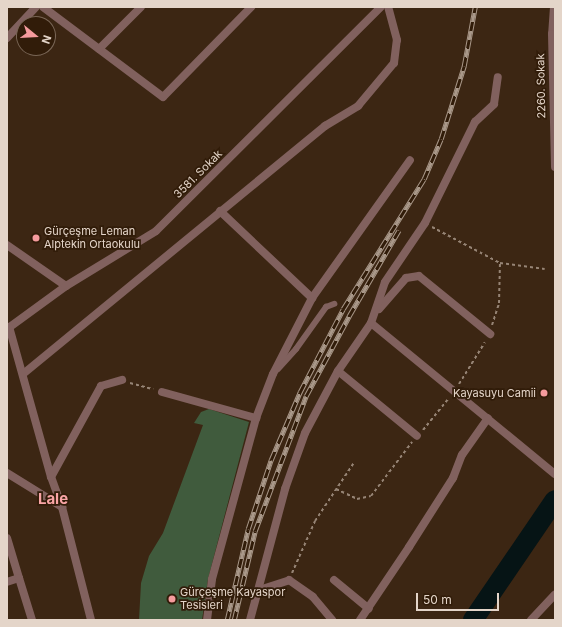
<!DOCTYPE html>
<meta charset="utf-8">
<style>
body{margin:0}
#map{position:relative;width:562px;height:627px;overflow:hidden;background:#3c2613;font-family:Inter,sans-serif}
div>[style]{position:absolute}
[style*='--x']{left:calc(var(--x)*1px);top:calc(var(--y)*1px);width:calc(var(--w)*1px);rotate:calc(var(--a)*1deg)}
.green>*{inset:0;background:#405b3d}
.river>*{height:20px;margin:-10px;padding:0 10px;transform-origin:10px;border-radius:10px;background:#061415}
.path>*{height:2px;margin-top:-1px;transform-origin:0;background:repeating-linear-gradient(90deg,#968475 0 3px,transparent 0 6px)}
.service>*{height:6px;margin:-3px;padding:0 3px;transform-origin:3px;border-radius:3px;background:#81615e}
.minor>*{height:8px;margin:-4px;padding:0 4px;transform-origin:4px;border-radius:4px;background:#81615e}
.tertiary>*{height:8px;margin:-4px;padding:0 4px;transform-origin:4px;border-radius:4px;background:#81615e}
.rail>*{height:4.5px;margin-top:-2.25px;transform-origin:0;background:repeating-linear-gradient(90deg,#311c09 0 9px,#a99889 0 18px);box-sizing:border-box;border-block:1px solid #a99889}
.dots>*{width:11px;height:11px;translate:-50% -50%;box-sizing:border-box;border:2px solid #311c09;border-radius:50%}
span{translate:-50% -50%;white-space:nowrap;text-align:center;line-height:1.15;-webkit-text-stroke:3.5px #311c09;paint-order:stroke}
.street-label{font-size:11px;color:#e4d5c9}
.poi-label{font-size:11px;color:#e4d5c9}
.left{translate:0 -50%;text-align:left}
.right{translate:-100% -50%;text-align:right}
.district-label{font-size:15px;color:#f9a5a6;font-weight:700}
.frame{position:absolute;inset:0;border:8px solid #e4d5c9;pointer-events:none}
.north{position:absolute;left:16px;top:16px;width:40px;height:40px;box-sizing:border-box;background:#311c09;border:1px solid #796656;border-radius:50%;rotate:108deg;font-size:11px;font-weight:700;line-height:16px;text-align:center;color:#e4d5c9}
.north::after{content:'';display:block;margin:auto;width:14px;height:18px;background:#f59b9d;clip-path:polygon(50% 0,100% 100%,50% 72%,0 100%)}
.scale{position:absolute;left:416px;top:593px;width:83px;height:18px;box-sizing:border-box;border:2px solid #e4d5c9;border-top:0;padding-left:5px;font-size:12px;line-height:14px;white-space:nowrap;color:#e4d5c9;-webkit-text-stroke:3px #311c09;paint-order:stroke}
</style>
<div id="map">
<div class="green">
<div style="clip-path:polygon(209px 409px,249px 422px,208px 579px,202px 620px,139px 620px,141px 583px,149px 556px,163px 533px,203px 425px,194px 423px,201px 412px)"></div>
</div>
<div class="river">
<div style="--x:473;--y:620;--w:145;--a:-55.7"></div>
</div>
<div class="path">
<div style="--x:432;--y:227;--w:77;--a:27.9"></div>
<div style="--x:500;--y:263;--w:45;--a:7.6"></div>
<div style="--x:492;--y:325;--w:23;--a:-72"></div>
<div style="--x:499;--y:303;--w:40;--a:-88.6"></div>
<div style="--x:130;--y:383;--w:24;--a:15"></div>
<div style="--x:459;--y:384;--w:49;--a:-58.2"></div>
<div style="--x:423;--y:430;--w:41;--a:-50.9"></div>
<div style="--x:336;--y:489;--w:23;--a:25"></div>
<div style="--x:357;--y:499;--w:14;--a:-12"></div>
<div style="--x:371;--y:496;--w:68;--a:-52.8"></div>
<div style="--x:292;--y:573;--w:57;--a:-66.1"></div>
<div style="--x:315;--y:521;--w:69;--a:-56.3"></div>
</div>
<div class="service">
<div style="--x:278;--y:369;--w:27;--a:-48"></div>
<div style="--x:296;--y:349;--w:52;--a:-54.5"></div>
<div style="--x:326;--y:307;--w:9;--a:-21"></div>
</div>
<div class="minor">
<div style="--x:43;--y:7;--w:150;--a:36.9"></div>
<div style="--x:163;--y:97;--w:126;--a:-45.6"></div>
<div style="--x:7;--y:38;--w:42;--a:-46.9"></div>
<div style="--x:99;--y:49;--w:59;--a:-45"></div>
<div style="--x:220;--y:211;--w:127;--a:43.4"></div>
<div style="--x:7;--y:245;--w:72;--a:34.8"></div>
<div style="--x:379;--y:309;--w:41;--a:-48.9"></div>
<div style="--x:406;--y:278;--w:13;--a:-9"></div>
<div style="--x:419;--y:276;--w:92;--a:39.2"></div>
<div style="--x:371;--y:323;--w:238;--a:39.4"></div>
<div style="--x:7;--y:329;--w:73;--a:-36.1"></div>
<div style="--x:66;--y:286;--w:105;--a:-31.4"></div>
<div style="--x:156;--y:231;--w:317;--a:-44.9"></div>
<div style="--x:338;--y:371;--w:102;--a:39.4"></div>
<div style="--x:23;--y:374;--w:391;--a:-39.4"></div>
<div style="--x:325;--y:126;--w:39;--a:-31"></div>
<div style="--x:358;--y:106;--w:56;--a:-50.1"></div>
<div style="--x:394;--y:63;--w:23;--a:-83"></div>
<div style="--x:397;--y:40;--w:34;--a:-105"></div>
<div style="--x:162;--y:392;--w:98;--a:15.5"></div>
<div style="--x:7;--y:473;--w:65;--a:31.7"></div>
<div style="--x:62;--y:507;--w:32;--a:-110"></div>
<div style="--x:51;--y:477;--w:156;--a:-105.6"></div>
<div style="--x:51;--y:477;--w:104;--a:-61.2"></div>
<div style="--x:101;--y:386;--w:22;--a:-16"></div>
<div style="--x:62;--y:507;--w:117;--a:75.6"></div>
<div style="--x:7;--y:538;--w:42;--a:73.3"></div>
<div style="--x:19;--y:578;--w:13;--a:162"></div>
<div style="--x:19;--y:578;--w:44;--a:72.8"></div>
<div style="--x:334;--y:580;--w:45;--a:39.6"></div>
<div style="--x:256;--y:591;--w:35;--a:-18"></div>
<div style="--x:289;--y:580;--w:29;--a:35"></div>
<div style="--x:313;--y:597;--w:30;--a:50"></div>
<div style="--x:207;--y:620;--w:41;--a:-83"></div>
<div style="--x:212;--y:579;--w:167;--a:-74.7"></div>
<div style="--x:256;--y:418;--w:47;--a:-68.9"></div>
<div style="--x:273;--y:374;--w:85;--a:-62.8"></div>
<div style="--x:312;--y:298;--w:169;--a:-54.6"></div>
<div style="--x:250;--y:620;--w:136;--a:-75"></div>
<div style="--x:285;--y:489;--w:59;--a:-70.3"></div>
<div style="--x:305;--y:433;--w:70;--a:-62"></div>
<div style="--x:338;--y:371;--w:58;--a:-55.5"></div>
<div style="--x:371;--y:323;--w:43;--a:-71.1"></div>
<div style="--x:385;--y:282;--w:71;--a:-55.9"></div>
<div style="--x:425;--y:223;--w:113;--a:-63.7"></div>
<div style="--x:475;--y:122;--w:26;--a:-43"></div>
<div style="--x:494;--y:104;--w:27;--a:-82"></div>
<div style="--x:360;--y:620;--w:88;--a:-56.1"></div>
<div style="--x:409;--y:547;--w:82;--a:-57.5"></div>
<div style="--x:453;--y:478;--w:25;--a:-69"></div>
<div style="--x:462;--y:455;--w:45;--a:-54.9"></div>
</div>
<div class="tertiary">
<div style="--x:554;--y:7;--w:27;--a:94"></div>
<div style="--x:552;--y:34;--w:133;--a:88.7"></div>
<div style="--x:531;--y:620;--w:35;--a:-47"></div>
</div>
<div class="rail">
<div style="--x:227;--y:620;--w:93;--a:-77"></div>
<div style="--x:248;--y:529;--w:73;--a:-71.6"></div>
<div style="--x:271;--y:460;--w:74;--a:-66.9"></div>
<div style="--x:300;--y:392;--w:93;--a:-62.6"></div>
<div style="--x:343;--y:309;--w:153;--a:-58.1"></div>
<div style="--x:424;--y:179;--w:43;--a:-67"></div>
<div style="--x:441;--y:139;--w:77;--a:-72.5"></div>
<div style="--x:464;--y:66;--w:60;--a:-79.4"></div>
<div style="--x:234;--y:620;--w:91;--a:-76.7"></div>
<div style="--x:255;--y:531;--w:144;--a:-69.3"></div>
<div style="--x:306;--y:396;--w:91;--a:-61.7"></div>
<div style="--x:349;--y:316;--w:99;--a:-59.8"></div>
</div>
<div class="dots">
<div style="left:36px;top:238px;background:#f59b9d"></div>
<div style="left:544px;top:393px;background:#f59b9d"></div>
<div style="left:172px;top:599px;background:#f59b9d"></div>
</div>
<div class="street-label">
<span style="left:541px;top:86px;rotate:-91deg">2260. Sokak</span>
<span style="left:198px;top:174px;rotate:-45deg">3581. Sokak</span>
</div>
<div class="poi-label">
<span class="left" style="left:44px;top:238px">Gürçeşme Leman<br>Alptekin Ortaokulu</span>
<span class="right" style="left:536px;top:393px">Kayasuyu Camii</span>
<span class="left" style="left:180px;top:599px">Gürçeşme Kayaspor<br>Tesisleri</span>
</div>
<div class="district-label">
<span style="left:53px;top:499px">Lale</span>
</div>
<div class="frame"></div>
<div class="north">N</div>
<div class="scale">50 m</div>
</div>
